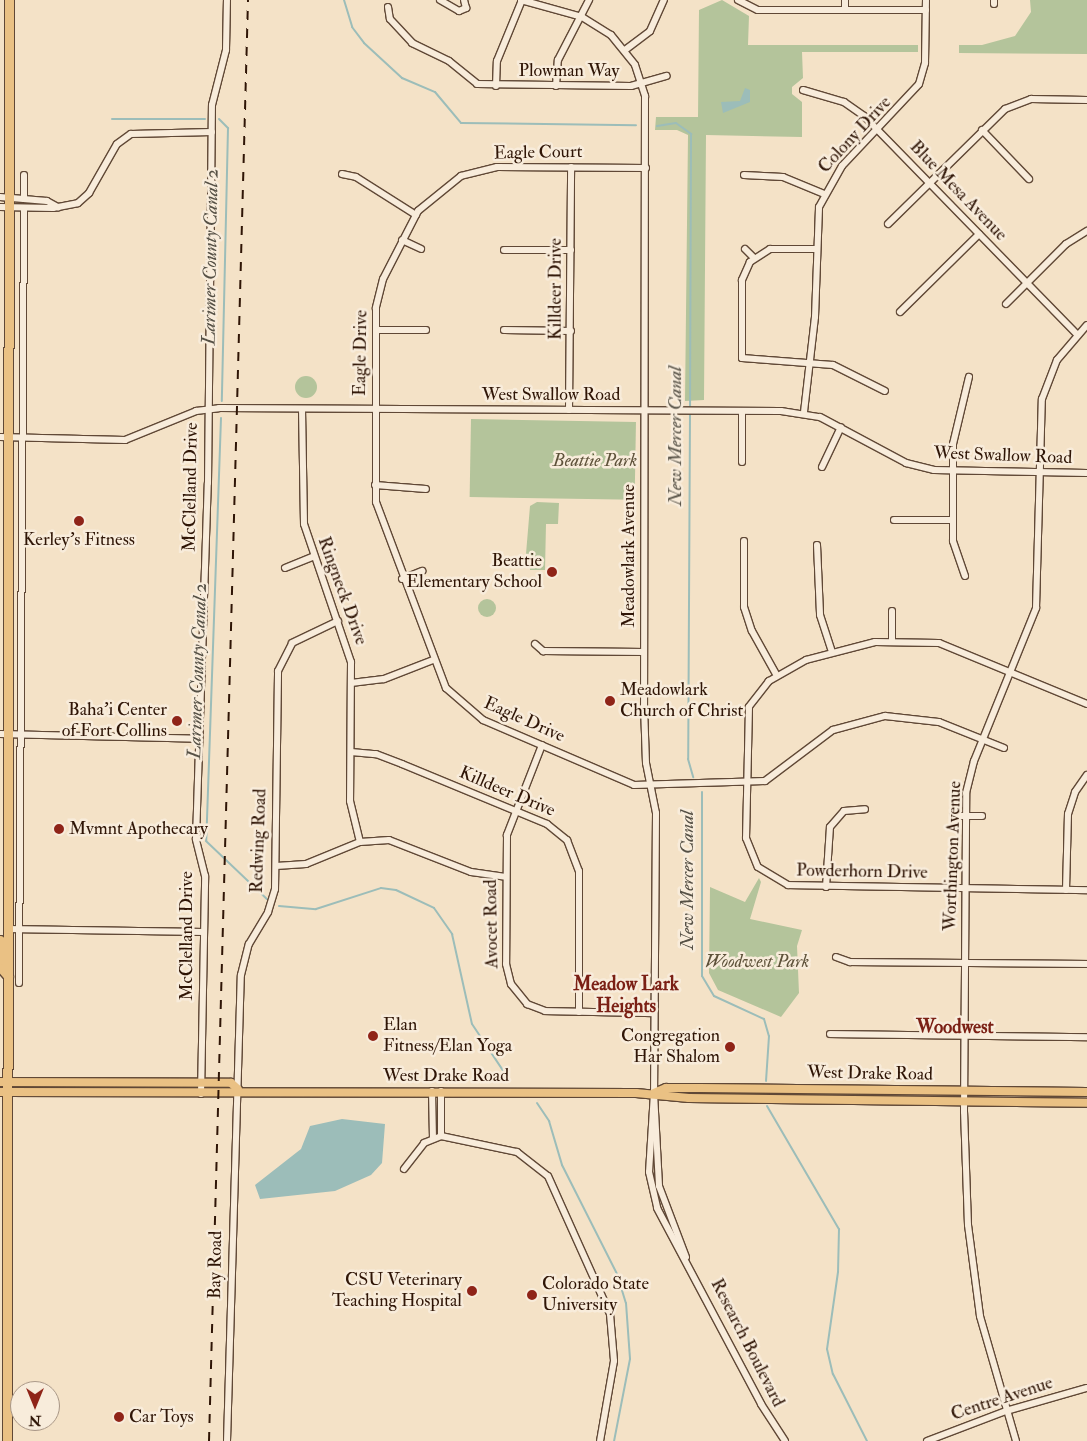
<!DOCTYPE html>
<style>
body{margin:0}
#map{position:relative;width:1087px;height:1441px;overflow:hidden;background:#f4e2c7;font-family:"IM FELL Double Pica",serif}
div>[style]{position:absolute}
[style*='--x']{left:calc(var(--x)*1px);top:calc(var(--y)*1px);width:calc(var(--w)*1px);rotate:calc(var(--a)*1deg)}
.green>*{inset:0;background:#b4c49b;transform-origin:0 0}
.round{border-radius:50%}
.water>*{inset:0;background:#9cbdb9}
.stream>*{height:2px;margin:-1px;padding:0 1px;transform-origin:1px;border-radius:1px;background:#9cbdb9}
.roads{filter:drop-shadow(1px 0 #604836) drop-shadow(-1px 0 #604836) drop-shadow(0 1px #604836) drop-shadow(0 -1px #604836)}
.minor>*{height:6px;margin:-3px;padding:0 3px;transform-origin:3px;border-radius:3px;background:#f8ecdb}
.major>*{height:8px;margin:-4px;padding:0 4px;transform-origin:4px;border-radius:4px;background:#eac184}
.highway>*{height:9px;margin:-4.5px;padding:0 4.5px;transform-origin:4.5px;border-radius:4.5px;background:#eac184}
.rail>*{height:2px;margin-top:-1px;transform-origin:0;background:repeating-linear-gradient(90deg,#2f1506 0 9px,transparent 0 18px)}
.dots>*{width:14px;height:14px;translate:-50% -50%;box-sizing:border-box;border:2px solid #f8ecdb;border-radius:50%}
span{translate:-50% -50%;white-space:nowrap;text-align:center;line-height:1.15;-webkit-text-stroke:5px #f8ecdb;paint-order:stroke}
.street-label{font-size:18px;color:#2f1506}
.park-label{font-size:18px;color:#5e523a;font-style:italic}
.poi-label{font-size:18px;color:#2f1506}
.right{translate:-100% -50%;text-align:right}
.left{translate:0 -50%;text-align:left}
.water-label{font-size:19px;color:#555045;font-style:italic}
.neighbourhood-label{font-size:19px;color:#7a1f14;font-weight:700}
.north{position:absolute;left:10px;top:1381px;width:50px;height:50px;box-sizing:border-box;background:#f8ecdb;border:1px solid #a89686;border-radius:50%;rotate:180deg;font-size:14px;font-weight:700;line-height:20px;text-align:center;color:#2f1506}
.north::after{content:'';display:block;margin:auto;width:18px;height:22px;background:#8f2418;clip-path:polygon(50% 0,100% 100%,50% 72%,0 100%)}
</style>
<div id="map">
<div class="green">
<div style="clip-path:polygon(722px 0,749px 16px,748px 45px,918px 45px,918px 52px,802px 52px,803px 78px,792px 87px,792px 94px,802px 102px,802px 137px,706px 135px,704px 400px,685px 401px,688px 135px,677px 130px,655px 130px,656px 117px,698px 117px,699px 10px)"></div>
<div style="clip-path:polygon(1030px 0,1087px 0,1087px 54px,959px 53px,959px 45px,982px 45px,1015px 36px,1031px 12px)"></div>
<div class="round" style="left:295px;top:376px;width:22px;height:22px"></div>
<div style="left:471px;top:419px;width:165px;height:78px;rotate:1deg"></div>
<div style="clip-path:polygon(537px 502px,559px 503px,558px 524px,546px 524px,545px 570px,530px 570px,530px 554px,526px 554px,530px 506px)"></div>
<div class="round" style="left:478px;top:599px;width:18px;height:18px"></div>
<div style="clip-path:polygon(759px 878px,761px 882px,750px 919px,802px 930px,797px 946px,799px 993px,781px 1017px,718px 990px,709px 973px,710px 887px,745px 902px)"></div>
</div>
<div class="water">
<div style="clip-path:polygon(745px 88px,750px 90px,750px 102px,723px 113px,721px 102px,740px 101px)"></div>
<div style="clip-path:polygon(342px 1119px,385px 1124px,382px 1163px,371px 1175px,335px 1191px,260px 1199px,255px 1185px,301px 1149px,310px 1126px)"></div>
</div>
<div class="stream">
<div style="--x:344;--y:0;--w:28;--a:73"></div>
<div style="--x:352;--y:27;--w:20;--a:53"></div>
<div style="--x:364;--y:43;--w:52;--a:42.6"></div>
<div style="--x:402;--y:78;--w:36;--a:23"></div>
<div style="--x:435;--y:92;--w:40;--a:50"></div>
<div style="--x:461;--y:123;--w:175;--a:0.7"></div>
<div style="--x:112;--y:119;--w:93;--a:0"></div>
<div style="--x:219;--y:119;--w:13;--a:45"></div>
<div style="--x:228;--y:128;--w:273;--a:91.3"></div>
<div style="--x:657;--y:126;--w:19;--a:-9"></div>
<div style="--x:676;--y:123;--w:19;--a:36"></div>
<div style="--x:691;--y:134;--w:274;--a:90.2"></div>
<div style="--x:690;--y:413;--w:346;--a:90.3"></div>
<div style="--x:688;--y:759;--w:19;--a:74"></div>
<div style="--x:221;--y:418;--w:423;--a:92"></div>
<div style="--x:206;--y:841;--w:84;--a:43.6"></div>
<div style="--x:702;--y:792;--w:184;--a:90"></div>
<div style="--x:702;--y:976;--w:23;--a:59"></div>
<div style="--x:714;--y:996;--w:55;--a:24.7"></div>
<div style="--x:764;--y:1019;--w:18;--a:74"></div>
<div style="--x:769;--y:1036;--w:45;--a:93.8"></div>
<div style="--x:279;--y:906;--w:37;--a:5"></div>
<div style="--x:316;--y:909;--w:68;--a:-17.9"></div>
<div style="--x:381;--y:888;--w:15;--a:8"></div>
<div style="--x:396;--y:890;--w:42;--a:25.3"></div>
<div style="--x:434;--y:908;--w:32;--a:55"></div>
<div style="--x:452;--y:934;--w:92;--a:77.5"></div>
<div style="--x:472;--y:1024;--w:65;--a:56.3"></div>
<div style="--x:537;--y:1103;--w:22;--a:56"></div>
<div style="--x:549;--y:1121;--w:46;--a:73.5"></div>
<div style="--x:562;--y:1165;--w:122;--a:63.2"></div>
<div style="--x:617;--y:1274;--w:30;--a:73"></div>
<div style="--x:626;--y:1303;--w:56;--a:85.9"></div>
<div style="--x:630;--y:1359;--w:84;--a:101"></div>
<div style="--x:767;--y:1106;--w:143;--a:59.7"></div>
<div style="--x:839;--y:1229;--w:43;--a:91.3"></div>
<div style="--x:838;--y:1272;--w:78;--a:98.1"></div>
<div style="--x:827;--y:1349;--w:26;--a:77"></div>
<div style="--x:833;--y:1374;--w:75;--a:63.1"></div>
</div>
<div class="roads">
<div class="minor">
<div style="--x:440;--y:0;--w:22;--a:30"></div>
<div style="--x:459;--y:11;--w:8;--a:-23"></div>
<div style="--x:466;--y:8;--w:8;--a:-104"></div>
<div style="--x:521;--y:0;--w:63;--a:15.6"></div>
<div style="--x:582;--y:17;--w:34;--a:32"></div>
<div style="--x:611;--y:35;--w:38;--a:51"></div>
<div style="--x:635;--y:65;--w:33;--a:72"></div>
<div style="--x:645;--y:96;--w:610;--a:90.09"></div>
<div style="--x:644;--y:706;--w:57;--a:88"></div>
<div style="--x:646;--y:763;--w:51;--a:78.7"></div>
<div style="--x:656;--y:813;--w:280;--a:90.4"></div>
<div style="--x:654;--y:1093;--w:93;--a:86.9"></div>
<div style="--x:659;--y:1186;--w:76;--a:69.2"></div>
<div style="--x:738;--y:0;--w:22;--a:27"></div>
<div style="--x:758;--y:10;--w:168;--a:0"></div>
<div style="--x:994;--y:4;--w:4;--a:-90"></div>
<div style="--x:388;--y:7;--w:12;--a:81"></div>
<div style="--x:390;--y:19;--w:33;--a:47"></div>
<div style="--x:412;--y:43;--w:41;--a:25.9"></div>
<div style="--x:449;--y:61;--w:36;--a:39"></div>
<div style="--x:477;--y:84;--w:154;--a:0.7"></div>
<div style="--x:631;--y:86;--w:37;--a:-16"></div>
<div style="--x:845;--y:10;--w:10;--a:-90"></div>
<div style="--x:625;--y:50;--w:31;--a:-37"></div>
<div style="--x:650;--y:31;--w:34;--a:-66"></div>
<div style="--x:496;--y:86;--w:25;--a:-88"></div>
<div style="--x:497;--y:61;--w:66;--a:-67.7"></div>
<div style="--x:556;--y:86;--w:26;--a:-86"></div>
<div style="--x:558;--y:60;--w:68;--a:-62.7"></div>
<div style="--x:803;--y:90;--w:43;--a:16.3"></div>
<div style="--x:844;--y:102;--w:24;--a:35"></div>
<div style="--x:864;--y:116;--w:305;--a:45.7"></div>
<div style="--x:982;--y:130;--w:68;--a:46.2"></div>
<div style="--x:646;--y:168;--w:149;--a:-179.6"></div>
<div style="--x:497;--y:167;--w:37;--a:166"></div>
<div style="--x:461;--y:176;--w:55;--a:140.9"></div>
<div style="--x:418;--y:211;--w:76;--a:117.2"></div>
<div style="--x:383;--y:279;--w:30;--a:104"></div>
<div style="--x:376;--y:308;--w:194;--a:90"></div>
<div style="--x:376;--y:502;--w:199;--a:69.4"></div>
<div style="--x:446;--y:688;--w:49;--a:40.9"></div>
<div style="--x:483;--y:720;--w:164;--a:23.3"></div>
<div style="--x:634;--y:785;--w:131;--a:-1.7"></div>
<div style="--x:765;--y:781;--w:85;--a:-36.9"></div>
<div style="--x:833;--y:730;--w:54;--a:-15.1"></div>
<div style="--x:885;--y:716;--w:54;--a:6.3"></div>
<div style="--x:939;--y:722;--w:70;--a:21.8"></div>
<div style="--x:342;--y:174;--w:14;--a:12"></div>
<div style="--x:356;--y:177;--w:71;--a:32.3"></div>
<div style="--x:24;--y:175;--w:24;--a:90"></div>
<div style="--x:744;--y:175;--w:39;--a:3"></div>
<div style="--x:783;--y:177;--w:44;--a:22.5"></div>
<div style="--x:0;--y:197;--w:47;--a:4.9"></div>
<div style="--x:47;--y:201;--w:13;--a:29"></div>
<div style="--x:0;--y:207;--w:53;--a:1.1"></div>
<div style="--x:53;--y:208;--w:25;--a:-11"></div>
<div style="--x:78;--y:203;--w:15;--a:-42"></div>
<div style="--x:89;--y:193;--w:56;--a:-60.3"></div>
<div style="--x:117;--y:144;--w:17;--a:-36"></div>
<div style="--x:131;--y:134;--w:81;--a:-1.4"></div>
<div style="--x:888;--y:224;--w:164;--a:-44.5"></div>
<div style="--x:1005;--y:109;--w:28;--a:-21"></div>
<div style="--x:1031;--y:99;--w:56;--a:1"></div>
<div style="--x:402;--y:240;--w:21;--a:25"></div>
<div style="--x:745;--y:249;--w:13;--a:45"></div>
<div style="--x:816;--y:249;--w:46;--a:180"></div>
<div style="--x:770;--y:249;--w:24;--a:147"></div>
<div style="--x:750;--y:262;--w:20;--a:114"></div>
<div style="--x:742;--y:280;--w:78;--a:90"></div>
<div style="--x:742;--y:358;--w:91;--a:4.4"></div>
<div style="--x:833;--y:365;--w:58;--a:26.6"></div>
<div style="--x:504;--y:250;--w:67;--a:0"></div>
<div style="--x:1006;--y:304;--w:85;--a:-45"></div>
<div style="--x:1066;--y:244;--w:25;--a:-32"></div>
<div style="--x:900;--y:312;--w:111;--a:-44.6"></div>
<div style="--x:376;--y:330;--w:50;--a:0"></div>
<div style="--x:504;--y:330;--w:67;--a:0.9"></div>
<div style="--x:302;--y:409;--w:115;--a:89"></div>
<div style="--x:304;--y:524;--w:146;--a:71.2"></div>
<div style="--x:351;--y:662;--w:139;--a:90.4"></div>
<div style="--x:350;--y:801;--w:42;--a:76.3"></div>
<div style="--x:569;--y:410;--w:243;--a:-89.5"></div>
<div style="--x:804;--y:412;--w:96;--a:-83.4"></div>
<div style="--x:815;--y:317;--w:110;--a:-87.9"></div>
<div style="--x:819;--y:207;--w:47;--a:-60.7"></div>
<div style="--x:842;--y:166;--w:112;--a:-46.8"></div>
<div style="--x:919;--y:84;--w:22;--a:-74"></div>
<div style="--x:925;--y:63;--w:63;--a:-89.1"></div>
<div style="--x:0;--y:437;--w:125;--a:1.4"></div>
<div style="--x:125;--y:440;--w:77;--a:-22.2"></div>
<div style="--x:196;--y:411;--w:23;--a:-7"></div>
<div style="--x:219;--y:408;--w:562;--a:0.31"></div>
<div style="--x:781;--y:411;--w:39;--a:9"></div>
<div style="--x:820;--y:417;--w:98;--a:28.1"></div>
<div style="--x:906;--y:463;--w:29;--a:14"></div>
<div style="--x:934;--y:470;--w:153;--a:1.1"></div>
<div style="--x:742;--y:462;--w:51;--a:-90"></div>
<div style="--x:822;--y:467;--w:44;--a:-64.6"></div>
<div style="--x:375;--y:485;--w:51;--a:4.5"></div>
<div style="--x:894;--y:520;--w:59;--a:0"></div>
<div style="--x:744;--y:541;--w:66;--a:90"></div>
<div style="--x:744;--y:607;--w:25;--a:72"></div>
<div style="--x:752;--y:631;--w:51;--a:60.9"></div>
<div style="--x:817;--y:545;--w:70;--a:87.5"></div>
<div style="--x:820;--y:615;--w:38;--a:72"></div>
<div style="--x:285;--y:568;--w:31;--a:-22"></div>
<div style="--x:965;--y:576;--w:37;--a:-109"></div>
<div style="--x:953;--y:541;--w:97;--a:-90"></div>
<div style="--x:953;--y:444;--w:69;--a:-76.6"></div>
<div style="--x:402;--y:579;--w:22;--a:-22"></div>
<div style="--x:892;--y:611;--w:30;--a:90"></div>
<div style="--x:535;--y:644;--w:11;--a:41"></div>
<div style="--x:543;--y:651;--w:101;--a:0.6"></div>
<div style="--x:351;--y:683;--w:33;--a:-7"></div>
<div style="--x:384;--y:679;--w:53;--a:-21.2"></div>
<div style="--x:1087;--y:704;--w:160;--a:-157.6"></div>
<div style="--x:939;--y:643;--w:64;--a:-179.1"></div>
<div style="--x:875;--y:642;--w:71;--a:165.4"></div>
<div style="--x:806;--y:660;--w:43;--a:150.4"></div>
<div style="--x:769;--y:681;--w:33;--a:128"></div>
<div style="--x:749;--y:707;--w:131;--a:91.3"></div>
<div style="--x:746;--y:838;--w:31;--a:68"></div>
<div style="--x:758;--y:867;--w:35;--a:31"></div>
<div style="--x:788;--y:885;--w:299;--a:1"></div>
<div style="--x:0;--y:734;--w:199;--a:1.4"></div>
<div style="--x:542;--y:745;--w:97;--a:111.3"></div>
<div style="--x:507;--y:835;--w:129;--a:90.4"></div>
<div style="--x:506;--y:964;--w:21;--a:76"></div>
<div style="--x:511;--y:984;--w:26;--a:51"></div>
<div style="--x:527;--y:1004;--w:19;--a:21"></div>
<div style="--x:545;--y:1011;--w:109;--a:1.1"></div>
<div style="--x:351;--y:752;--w:25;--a:5"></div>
<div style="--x:376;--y:754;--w:28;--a:21"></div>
<div style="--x:402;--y:764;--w:157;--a:22.5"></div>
<div style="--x:547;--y:824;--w:26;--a:39"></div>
<div style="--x:567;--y:840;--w:33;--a:69"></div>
<div style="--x:579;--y:871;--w:141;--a:90"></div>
<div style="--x:953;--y:816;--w:29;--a:0"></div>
<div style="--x:276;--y:866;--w:30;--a:-4"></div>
<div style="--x:306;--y:864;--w:58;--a:-22.2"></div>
<div style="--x:360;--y:842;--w:29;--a:-4"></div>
<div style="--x:389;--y:840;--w:88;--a:21.3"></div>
<div style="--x:471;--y:872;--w:35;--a:8"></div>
<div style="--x:826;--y:887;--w:60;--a:-86.2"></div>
<div style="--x:830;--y:827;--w:21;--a:-49"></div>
<div style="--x:844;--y:811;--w:21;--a:-5"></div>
<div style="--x:1066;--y:890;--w:76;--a:-88.5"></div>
<div style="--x:1068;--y:814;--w:23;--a:-72"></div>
<div style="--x:1075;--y:792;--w:21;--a:-55"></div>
<div style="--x:7;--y:929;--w:197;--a:0.9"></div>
<div style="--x:836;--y:957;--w:15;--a:20"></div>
<div style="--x:850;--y:962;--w:237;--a:0.5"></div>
<div style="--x:19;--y:983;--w:775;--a:-89.63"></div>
<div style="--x:830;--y:1034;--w:257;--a:0.7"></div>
<div style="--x:432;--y:1091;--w:47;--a:88.8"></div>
<div style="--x:654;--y:1093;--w:79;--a:93.6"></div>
<div style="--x:649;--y:1172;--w:37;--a:77"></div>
<div style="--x:657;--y:1208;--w:222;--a:62"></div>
<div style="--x:761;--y:1404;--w:44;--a:57"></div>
<div style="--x:201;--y:1094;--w:218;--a:-88.9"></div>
<div style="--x:205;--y:876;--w:38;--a:-104"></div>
<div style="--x:196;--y:839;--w:356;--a:-88.1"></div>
<div style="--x:208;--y:483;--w:378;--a:-89.4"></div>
<div style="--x:212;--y:105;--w:57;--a:-75.7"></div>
<div style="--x:226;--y:50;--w:50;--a:-88.9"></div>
<div style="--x:441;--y:1136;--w:45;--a:-90"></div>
<div style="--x:404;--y:1169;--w:33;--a:-52"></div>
<div style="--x:424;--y:1143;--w:18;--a:-22"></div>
<div style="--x:441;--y:1136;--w:78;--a:11.9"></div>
<div style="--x:517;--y:1152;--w:39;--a:38"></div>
<div style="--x:548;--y:1176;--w:151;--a:65.8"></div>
<div style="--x:610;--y:1314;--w:47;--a:85.1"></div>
<div style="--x:614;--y:1361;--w:81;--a:99.9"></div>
<div style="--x:227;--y:1441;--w:466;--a:-88.3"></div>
<div style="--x:241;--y:975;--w:32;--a:-76"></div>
<div style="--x:249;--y:944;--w:37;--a:-59"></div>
<div style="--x:268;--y:912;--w:24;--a:-73"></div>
<div style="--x:275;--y:889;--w:218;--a:-89.2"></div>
<div style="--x:278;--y:671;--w:31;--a:-63"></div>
<div style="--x:292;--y:643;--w:51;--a:-25.6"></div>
<div style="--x:927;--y:1441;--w:85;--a:-20.8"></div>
<div style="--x:1006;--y:1411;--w:84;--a:-15.9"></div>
<div style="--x:1016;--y:1441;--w:130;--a:-106.1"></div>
<div style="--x:980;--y:1316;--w:92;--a:-97.5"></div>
<div style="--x:968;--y:1225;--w:113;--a:-92"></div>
<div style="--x:964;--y:1112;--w:319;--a:-89.6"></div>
<div style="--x:966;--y:793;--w:33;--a:-76"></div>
<div style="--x:974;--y:761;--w:165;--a:-67.9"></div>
<div style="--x:1036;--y:608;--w:209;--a:-88.4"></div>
<div style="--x:1042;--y:399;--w:42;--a:-69"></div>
<div style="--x:1057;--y:360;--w:46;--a:-49.4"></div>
</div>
<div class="major">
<div style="--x:0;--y:1082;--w:231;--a:0.2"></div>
<div style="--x:231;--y:1083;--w:9;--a:41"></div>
<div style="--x:0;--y:1092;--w:636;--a:0.09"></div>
<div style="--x:636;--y:1093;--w:53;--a:5.4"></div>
<div style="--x:689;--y:1098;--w:398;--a:0.7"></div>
<div style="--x:654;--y:1093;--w:13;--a:-23"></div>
<div style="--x:666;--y:1088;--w:34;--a:0"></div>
<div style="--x:700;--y:1088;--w:387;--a:0.6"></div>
</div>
<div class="highway">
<div style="--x:0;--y:940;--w:28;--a:88"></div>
<div style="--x:1;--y:968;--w:11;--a:49"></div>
<div style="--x:7;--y:1441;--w:1441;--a:-89.92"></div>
</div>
</div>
<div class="rail">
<div style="--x:209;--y:1441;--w:1442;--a:-88.45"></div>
</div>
<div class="dots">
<div style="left:79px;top:521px;background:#8f2418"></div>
<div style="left:552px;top:572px;background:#8f2418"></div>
<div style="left:610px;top:701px;background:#8f2418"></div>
<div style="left:177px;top:721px;background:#8f2418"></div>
<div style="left:59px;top:829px;background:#8f2418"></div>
<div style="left:373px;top:1036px;background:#8f2418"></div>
<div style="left:730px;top:1047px;background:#8f2418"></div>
<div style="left:472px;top:1291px;background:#8f2418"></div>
<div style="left:532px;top:1295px;background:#8f2418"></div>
<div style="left:119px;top:1417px;background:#8f2418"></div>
</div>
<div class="street-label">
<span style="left:569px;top:71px">Plowman Way</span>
<span style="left:855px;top:135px;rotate:-47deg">Colony Drive</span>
<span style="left:538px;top:153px;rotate:-1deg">Eagle Court</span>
<span style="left:958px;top:191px;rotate:46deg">Blue Mesa Avenue</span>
<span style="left:556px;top:289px;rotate:-90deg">Killdeer Drive</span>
<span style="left:361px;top:353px;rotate:-89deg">Eagle Drive</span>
<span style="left:551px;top:395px">West Swallow Road</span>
<span style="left:1003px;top:456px;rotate:2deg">West Swallow Road</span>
<span style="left:191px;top:487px;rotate:-89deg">McClelland Drive</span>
<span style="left:629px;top:556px;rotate:-90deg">Meadowlark Avenue</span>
<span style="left:342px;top:591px;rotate:70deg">Ringneck Drive</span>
<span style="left:524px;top:720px;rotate:24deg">Eagle Drive</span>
<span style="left:507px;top:792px;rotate:23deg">Killdeer Drive</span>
<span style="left:259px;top:841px;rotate:-88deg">Redwing Road</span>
<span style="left:953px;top:856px;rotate:-88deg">Worthington Avenue</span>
<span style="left:862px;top:872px;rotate:1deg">Powderhorn Drive</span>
<span style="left:492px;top:924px;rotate:-91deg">Avocet Road</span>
<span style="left:187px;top:936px;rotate:-90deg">McClelland Drive</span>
<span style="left:870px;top:1074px;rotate:1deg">West Drake Road</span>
<span style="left:446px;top:1076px">West Drake Road</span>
<span style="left:216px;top:1265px;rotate:-89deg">Bay Road</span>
<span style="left:747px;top:1343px;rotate:63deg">Research Boulevard</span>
<span style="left:1002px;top:1399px;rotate:-18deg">Centre Avenue</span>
</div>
<div class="park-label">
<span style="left:595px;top:461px">Beattie Park</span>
<span style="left:757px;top:962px">Woodwest Park</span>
</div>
<div class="poi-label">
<span style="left:79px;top:540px">Kerley's Fitness</span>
<span class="right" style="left:542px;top:572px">Beattie<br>Elementary School</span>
<span class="left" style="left:620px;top:701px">Meadowlark<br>Church of Christ</span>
<span class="right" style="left:167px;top:721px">Baha'i Center<br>of Fort Collins</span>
<span class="left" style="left:69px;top:829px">Mvmnt Apothecary</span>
<span class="left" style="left:383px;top:1036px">Elan<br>Fitness/Elan Yoga</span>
<span class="right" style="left:720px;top:1047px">Congregation<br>Har Shalom</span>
<span class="right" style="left:462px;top:1291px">CSU Veterinary<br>Teaching Hospital</span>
<span class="left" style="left:542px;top:1295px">Colorado State<br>University</span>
<span class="left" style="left:129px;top:1417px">Car Toys</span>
</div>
<div class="water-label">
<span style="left:211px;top:257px;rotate:-89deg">Larimer County Canal 2</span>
<span style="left:676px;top:436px;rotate:-90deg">New Mercer Canal</span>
<span style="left:198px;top:671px;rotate:-88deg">Larimer County Canal 2</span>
<span style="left:688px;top:880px;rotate:-90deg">New Mercer Canal</span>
</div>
<div class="neighbourhood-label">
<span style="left:626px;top:996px">Meadow Lark<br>Heights</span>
<span style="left:955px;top:1028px">Woodwest</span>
</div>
<div class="north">N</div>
</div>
